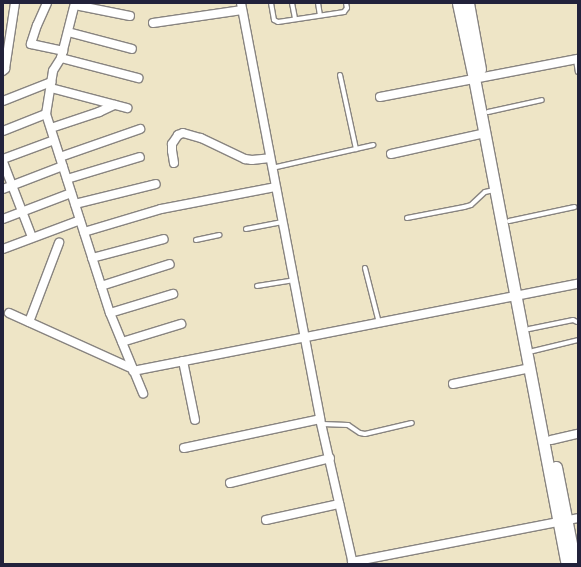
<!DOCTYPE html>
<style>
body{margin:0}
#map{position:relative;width:581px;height:567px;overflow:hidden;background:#eee5c6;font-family:Caveat,sans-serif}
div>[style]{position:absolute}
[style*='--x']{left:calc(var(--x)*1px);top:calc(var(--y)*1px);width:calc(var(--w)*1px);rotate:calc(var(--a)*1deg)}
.roads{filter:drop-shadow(1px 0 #888480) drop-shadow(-1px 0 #888480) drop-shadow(0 1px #888480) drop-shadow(0 -1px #888480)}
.lane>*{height:4px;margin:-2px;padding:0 2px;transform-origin:2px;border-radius:2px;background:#fff}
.street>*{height:8px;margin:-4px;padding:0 4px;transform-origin:4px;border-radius:4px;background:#fff}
.secondary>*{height:11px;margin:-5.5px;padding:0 5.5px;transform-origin:5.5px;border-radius:5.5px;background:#fff}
span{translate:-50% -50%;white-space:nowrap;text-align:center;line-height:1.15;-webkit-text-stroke:3.5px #fbf7ec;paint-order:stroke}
.frame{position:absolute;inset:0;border:4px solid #22223b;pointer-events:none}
</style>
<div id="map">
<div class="roads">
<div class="lane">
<div style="--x:271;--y:3;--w:17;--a:80"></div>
<div style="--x:274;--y:20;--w:4;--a:27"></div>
<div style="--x:278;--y:22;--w:67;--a:-8.6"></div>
<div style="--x:344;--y:12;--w:5;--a:-53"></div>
<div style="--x:347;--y:8;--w:5;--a:-101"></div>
<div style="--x:292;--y:3;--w:16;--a:79"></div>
<div style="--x:318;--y:3;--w:12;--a:81"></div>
<div style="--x:576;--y:60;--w:12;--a:81"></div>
<div style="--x:340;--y:75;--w:76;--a:77.8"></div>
<div style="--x:488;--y:112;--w:55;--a:-12.5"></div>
<div style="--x:272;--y:168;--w:104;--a:-12.8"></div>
<div style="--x:407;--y:218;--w:58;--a:-10.9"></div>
<div style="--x:464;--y:207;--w:7;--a:-16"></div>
<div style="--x:471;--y:205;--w:19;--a:-43"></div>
<div style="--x:485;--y:192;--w:9;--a:-13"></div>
<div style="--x:509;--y:221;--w:67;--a:-12"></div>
<div style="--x:246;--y:229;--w:37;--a:-11"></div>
<div style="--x:196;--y:240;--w:24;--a:-12"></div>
<div style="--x:365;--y:268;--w:57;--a:75.7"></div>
<div style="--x:257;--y:286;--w:36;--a:-9"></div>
<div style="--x:529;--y:329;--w:45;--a:-11.6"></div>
<div style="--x:573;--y:320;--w:4;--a:27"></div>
<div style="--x:533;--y:351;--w:46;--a:-13.7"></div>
<div style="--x:322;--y:424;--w:26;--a:2"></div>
<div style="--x:348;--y:425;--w:14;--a:34"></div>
<div style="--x:360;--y:433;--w:5;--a:11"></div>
<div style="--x:365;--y:434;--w:48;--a:-13.2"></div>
</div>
<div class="street">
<div style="--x:47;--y:3;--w:24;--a:114"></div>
<div style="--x:37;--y:25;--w:20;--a:108"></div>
<div style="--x:31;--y:44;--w:33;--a:12"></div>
<div style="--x:75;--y:3;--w:57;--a:104.3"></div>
<div style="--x:61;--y:58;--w:15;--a:122"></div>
<div style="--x:53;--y:71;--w:44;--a:99.2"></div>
<div style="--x:46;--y:114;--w:209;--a:72.2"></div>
<div style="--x:110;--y:313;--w:87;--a:67.6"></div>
<div style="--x:241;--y:3;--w:423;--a:79.2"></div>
<div style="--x:320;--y:419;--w:149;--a:77.2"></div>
<div style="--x:75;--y:5;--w:56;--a:11.3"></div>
<div style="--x:153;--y:23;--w:90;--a:-8.3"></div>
<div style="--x:68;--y:32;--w:66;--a:14.9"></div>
<div style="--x:61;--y:58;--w:80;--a:14.6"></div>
<div style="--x:3;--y:71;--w:3;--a:-45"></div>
<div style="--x:5;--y:69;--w:67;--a:-81.4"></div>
<div style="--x:51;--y:88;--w:79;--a:14.7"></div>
<div style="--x:380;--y:97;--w:202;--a:-10.9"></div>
<div style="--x:3;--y:101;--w:52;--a:-21.6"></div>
<div style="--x:51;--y:128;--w:51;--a:-18.4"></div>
<div style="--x:99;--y:112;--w:17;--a:-25"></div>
<div style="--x:3;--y:131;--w:46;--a:-21.6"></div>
<div style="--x:391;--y:154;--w:96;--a:-12.6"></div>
<div style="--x:60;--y:157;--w:85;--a:-19.3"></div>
<div style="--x:3;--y:159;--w:54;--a:-20.4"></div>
<div style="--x:3;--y:162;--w:80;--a:68.9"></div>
<div style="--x:174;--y:163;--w:12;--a:-99"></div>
<div style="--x:172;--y:151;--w:7;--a:-90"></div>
<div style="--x:172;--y:144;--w:11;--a:-56"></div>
<div style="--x:178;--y:135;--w:5;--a:-22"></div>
<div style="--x:183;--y:133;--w:19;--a:16"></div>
<div style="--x:201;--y:138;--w:49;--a:25.5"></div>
<div style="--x:245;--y:159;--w:7;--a:8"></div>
<div style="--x:252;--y:160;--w:18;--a:-6"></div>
<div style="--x:67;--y:179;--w:76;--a:-16.8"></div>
<div style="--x:3;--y:189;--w:64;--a:-21"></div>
<div style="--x:75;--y:204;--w:83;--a:-13.9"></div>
<div style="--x:3;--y:219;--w:73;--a:-20.9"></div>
<div style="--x:84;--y:232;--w:80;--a:-16.6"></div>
<div style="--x:161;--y:209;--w:116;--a:-10.9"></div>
<div style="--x:3;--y:249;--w:82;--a:-20.6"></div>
<div style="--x:92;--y:258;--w:74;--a:-14.8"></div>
<div style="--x:101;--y:286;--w:72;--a:-17.7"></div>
<div style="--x:9;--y:313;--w:134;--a:24.3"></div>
<div style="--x:110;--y:313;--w:66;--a:-16.8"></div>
<div style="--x:29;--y:322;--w:85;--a:-69.2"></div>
<div style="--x:122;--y:342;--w:62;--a:-17"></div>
<div style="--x:183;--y:361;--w:60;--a:78.5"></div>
<div style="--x:133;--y:371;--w:453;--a:-11.1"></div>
<div style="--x:453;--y:384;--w:79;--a:-11.7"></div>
<div style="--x:551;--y:440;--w:28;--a:-13"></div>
<div style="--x:184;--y:448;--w:139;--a:-12"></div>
<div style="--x:230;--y:483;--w:103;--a:-14"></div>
<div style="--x:266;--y:520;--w:75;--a:-12.4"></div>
<div style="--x:352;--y:562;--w:230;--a:-11"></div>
</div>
<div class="secondary">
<div style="--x:458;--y:3;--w:77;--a:78"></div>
<div style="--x:474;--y:78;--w:495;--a:79.2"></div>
<div style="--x:468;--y:3;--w:67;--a:79.7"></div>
<div style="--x:556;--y:467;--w:99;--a:78.9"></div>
</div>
</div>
<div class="frame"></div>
</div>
